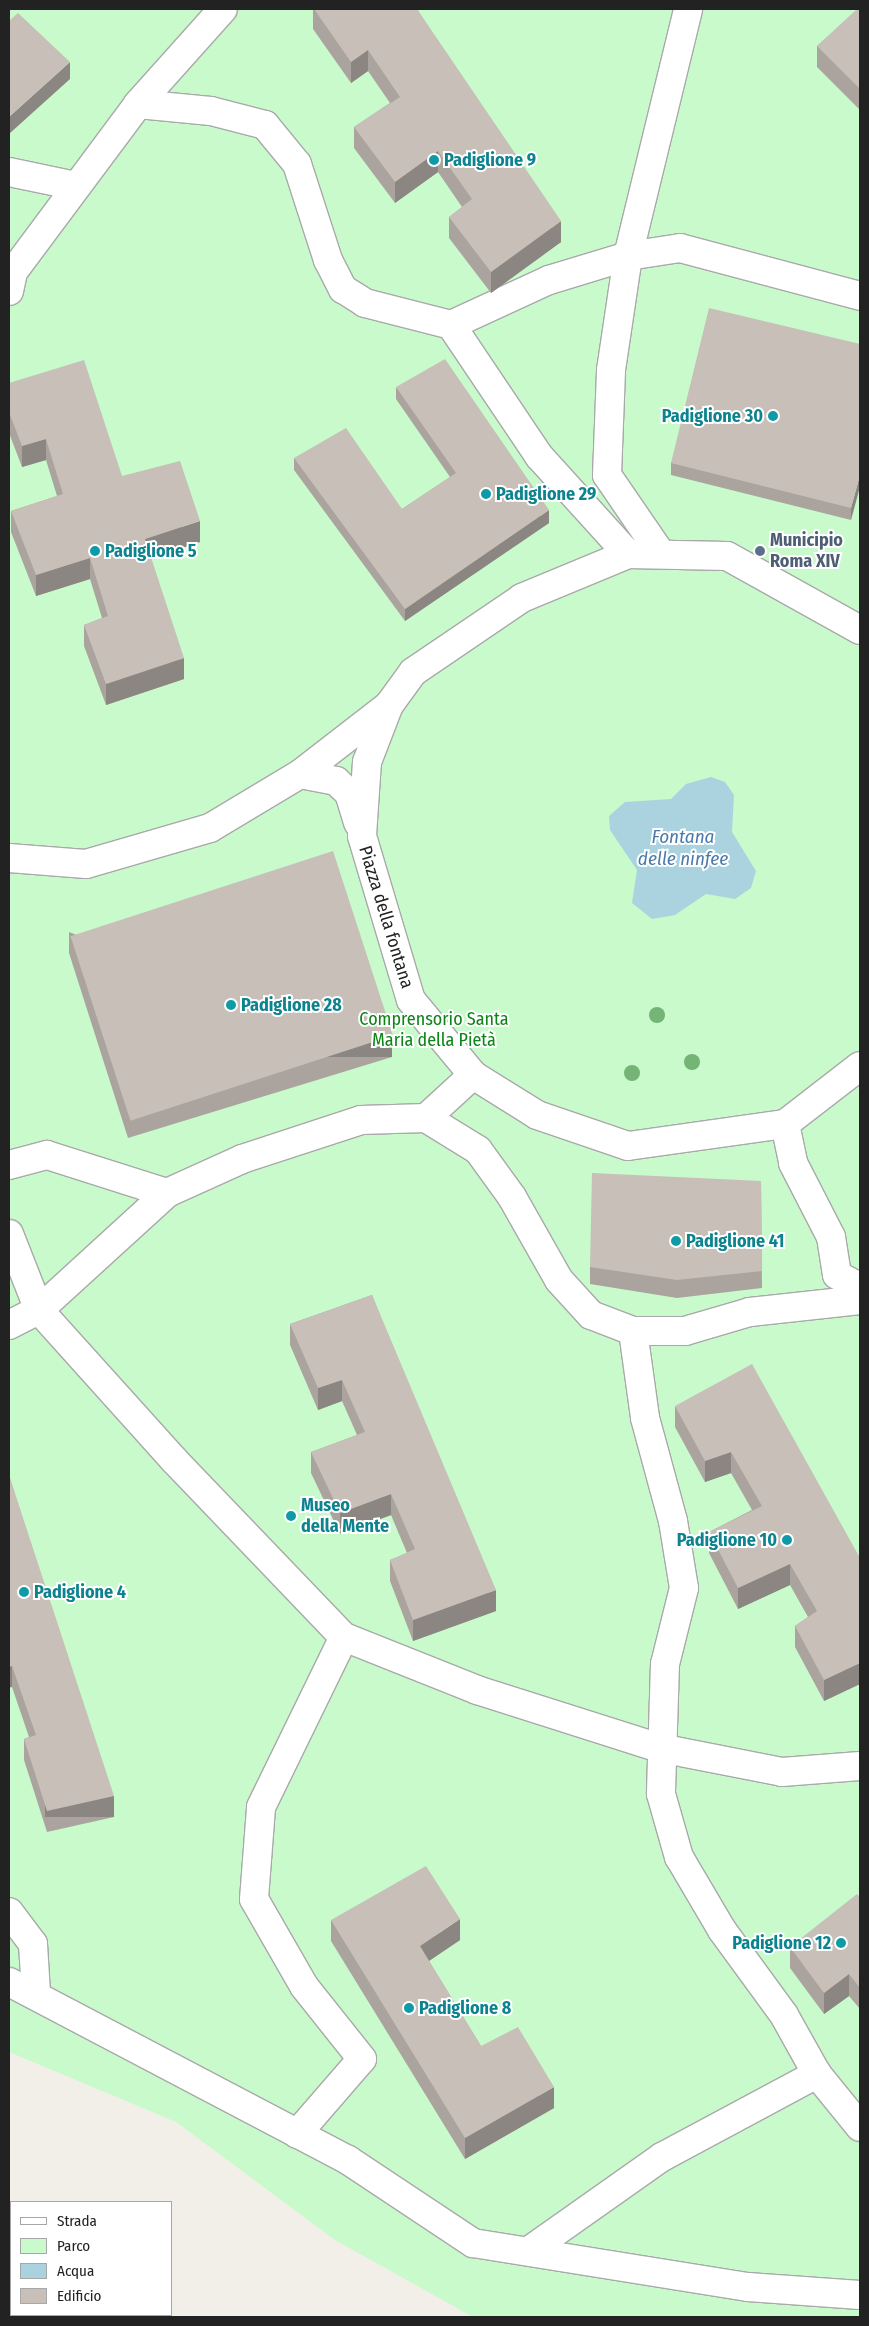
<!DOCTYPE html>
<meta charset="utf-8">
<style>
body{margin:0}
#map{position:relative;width:869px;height:2326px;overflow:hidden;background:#f2efe9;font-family:"Fira Sans Condensed",sans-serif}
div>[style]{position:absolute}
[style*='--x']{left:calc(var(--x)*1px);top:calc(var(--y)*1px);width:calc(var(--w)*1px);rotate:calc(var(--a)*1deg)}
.park>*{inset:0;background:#c8facc}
.water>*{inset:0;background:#aad3df}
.roads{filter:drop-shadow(1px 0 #a9a9a9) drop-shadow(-1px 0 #a9a9a9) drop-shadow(0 1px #a9a9a9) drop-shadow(0 -1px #a9a9a9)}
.minor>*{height:28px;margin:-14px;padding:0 14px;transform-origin:14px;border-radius:14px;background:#fff}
.trees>*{width:16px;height:16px;margin:-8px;border-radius:50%;background:#74b475}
.wall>*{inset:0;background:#aba49e}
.shaded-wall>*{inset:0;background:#8b8681;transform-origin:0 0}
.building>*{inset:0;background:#c7bfb8;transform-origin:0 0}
.dots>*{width:14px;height:14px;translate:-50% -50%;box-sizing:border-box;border:2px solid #fff;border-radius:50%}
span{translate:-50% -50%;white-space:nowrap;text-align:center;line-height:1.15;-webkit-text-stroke:4px #fff;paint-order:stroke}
.culture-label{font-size:18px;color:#0d838f;font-weight:700}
.left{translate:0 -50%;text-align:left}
.right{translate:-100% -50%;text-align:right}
.service-label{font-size:18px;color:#4e5e75;font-weight:700}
.street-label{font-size:18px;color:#222}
.park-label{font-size:18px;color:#0c8416}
.water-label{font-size:19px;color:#4a7aab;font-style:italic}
.frame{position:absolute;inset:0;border:10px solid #222;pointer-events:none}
.legend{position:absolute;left:10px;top:2201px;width:162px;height:115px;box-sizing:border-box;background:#fff;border:1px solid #a7a7a7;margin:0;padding:6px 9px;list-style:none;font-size:15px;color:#222}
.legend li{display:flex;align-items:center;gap:10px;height:25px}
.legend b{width:25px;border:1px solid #a7a7a7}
</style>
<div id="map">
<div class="park">
<div style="clip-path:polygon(9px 9px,860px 9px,860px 2317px,473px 2317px,335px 2240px,176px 2122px,9px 2052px)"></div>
</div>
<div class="water">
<div style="clip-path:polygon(711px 777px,725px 782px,734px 795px,732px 832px,756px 871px,751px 888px,735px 899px,706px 894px,675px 915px,652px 919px,632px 903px,637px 870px,610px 830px,609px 816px,625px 802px,671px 799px,686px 784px)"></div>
</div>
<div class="roads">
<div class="minor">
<div style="--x:138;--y:104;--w:73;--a:5.5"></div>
<div style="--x:211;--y:111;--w:56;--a:14.5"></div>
<div style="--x:265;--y:125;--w:50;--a:50.6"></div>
<div style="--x:297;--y:164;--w:101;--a:72.1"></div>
<div style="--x:328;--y:260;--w:33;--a:63"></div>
<div style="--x:343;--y:289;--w:26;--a:32"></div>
<div style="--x:365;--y:303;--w:89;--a:14.3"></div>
<div style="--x:451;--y:325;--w:108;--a:-24.7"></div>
<div style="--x:549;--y:280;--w:83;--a:-16.9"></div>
<div style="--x:628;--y:256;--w:53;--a:-8.7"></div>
<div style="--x:680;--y:248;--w:186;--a:14.9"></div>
<div style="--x:9;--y:172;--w:68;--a:11.8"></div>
<div style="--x:9;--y:291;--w:19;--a:-78"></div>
<div style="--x:13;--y:272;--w:209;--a:-53.3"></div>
<div style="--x:138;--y:104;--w:127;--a:-48.2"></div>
<div style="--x:451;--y:325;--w:158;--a:56.1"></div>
<div style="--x:539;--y:456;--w:132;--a:47.8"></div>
<div style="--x:659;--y:551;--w:92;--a:-124.4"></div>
<div style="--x:607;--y:475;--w:105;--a:-87.8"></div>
<div style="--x:611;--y:370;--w:115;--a:-81.5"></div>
<div style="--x:628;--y:256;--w:254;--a:-76.3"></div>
<div style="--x:860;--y:630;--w:152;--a:-150.9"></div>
<div style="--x:727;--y:556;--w:99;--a:-178.8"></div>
<div style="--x:628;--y:554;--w:115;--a:157.5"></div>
<div style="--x:522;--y:598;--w:132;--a:145.8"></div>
<div style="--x:413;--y:672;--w:41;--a:126"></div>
<div style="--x:389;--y:705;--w:61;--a:111.1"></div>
<div style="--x:367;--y:762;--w:74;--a:93.9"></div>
<div style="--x:362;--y:836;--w:171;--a:73.4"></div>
<div style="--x:411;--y:1000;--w:97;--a:50.4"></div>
<div style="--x:473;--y:1075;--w:75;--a:32"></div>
<div style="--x:537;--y:1115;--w:96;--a:18.8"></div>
<div style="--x:628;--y:1146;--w:159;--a:-8"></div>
<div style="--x:785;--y:1124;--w:95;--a:-37.7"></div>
<div style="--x:300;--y:774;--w:37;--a:11"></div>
<div style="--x:336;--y:781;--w:18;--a:43"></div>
<div style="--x:349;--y:793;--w:31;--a:73"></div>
<div style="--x:9;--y:858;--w:77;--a:4.5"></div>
<div style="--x:86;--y:864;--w:129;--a:-16.2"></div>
<div style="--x:210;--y:828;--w:105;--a:-31"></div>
<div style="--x:300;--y:774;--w:111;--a:-37.7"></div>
<div style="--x:426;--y:1118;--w:64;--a:-42.5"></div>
<div style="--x:785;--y:1124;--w:40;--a:78"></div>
<div style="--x:793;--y:1163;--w:83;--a:62.8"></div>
<div style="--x:831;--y:1237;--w:38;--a:81"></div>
<div style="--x:837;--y:1275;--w:26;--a:28"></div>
<div style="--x:9;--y:1165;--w:39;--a:-15"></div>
<div style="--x:47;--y:1155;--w:126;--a:17.6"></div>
<div style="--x:167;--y:1193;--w:82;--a:-24.4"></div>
<div style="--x:242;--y:1159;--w:125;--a:-18.1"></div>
<div style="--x:361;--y:1120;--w:65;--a:-1.8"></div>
<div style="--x:426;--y:1118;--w:61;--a:31.6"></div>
<div style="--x:478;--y:1150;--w:58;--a:54.1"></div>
<div style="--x:512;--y:1197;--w:95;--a:60.5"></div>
<div style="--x:559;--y:1280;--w:47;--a:47.6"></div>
<div style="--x:591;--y:1315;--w:45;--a:20.9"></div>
<div style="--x:633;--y:1331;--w:52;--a:0"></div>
<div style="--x:685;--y:1331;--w:68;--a:-16.3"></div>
<div style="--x:750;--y:1312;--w:111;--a:-6.2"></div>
<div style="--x:9;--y:1234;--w:82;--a:68.5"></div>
<div style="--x:39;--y:1310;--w:202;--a:48"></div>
<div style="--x:174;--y:1460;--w:245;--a:46.2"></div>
<div style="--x:344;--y:1637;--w:143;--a:21.7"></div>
<div style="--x:477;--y:1690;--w:192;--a:17.6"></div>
<div style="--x:660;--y:1748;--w:124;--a:11.1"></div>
<div style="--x:782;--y:1772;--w:78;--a:-4.4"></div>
<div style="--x:9;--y:1325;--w:34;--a:-27"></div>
<div style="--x:39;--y:1310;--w:173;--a:-42.4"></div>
<div style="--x:633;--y:1331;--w:88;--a:82.1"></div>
<div style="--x:645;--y:1418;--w:107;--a:74.8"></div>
<div style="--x:673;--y:1521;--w:68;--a:80.7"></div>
<div style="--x:684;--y:1588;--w:78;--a:104"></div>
<div style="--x:665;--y:1664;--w:130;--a:91.8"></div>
<div style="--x:661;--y:1794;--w:66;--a:74.1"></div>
<div style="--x:679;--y:1857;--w:85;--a:59.5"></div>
<div style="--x:722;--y:1930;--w:105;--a:53.9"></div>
<div style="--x:784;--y:2015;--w:68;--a:60.8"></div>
<div style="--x:817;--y:2074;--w:68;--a:50.9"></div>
<div style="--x:9;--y:1912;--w:40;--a:53"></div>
<div style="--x:33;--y:1944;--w:49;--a:86.5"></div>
<div style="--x:9;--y:1982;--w:383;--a:27.7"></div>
<div style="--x:348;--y:2160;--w:150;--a:33.6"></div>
<div style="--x:473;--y:2243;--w:278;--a:9.1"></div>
<div style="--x:748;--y:2287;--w:112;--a:4.1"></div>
<div style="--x:297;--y:2134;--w:99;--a:-49.1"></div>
<div style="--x:362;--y:2059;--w:93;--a:-128.5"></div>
<div style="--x:304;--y:1986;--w:100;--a:-119.9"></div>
<div style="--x:254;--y:1899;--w:92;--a:-85.6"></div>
<div style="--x:261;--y:1807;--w:189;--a:-64"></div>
<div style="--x:530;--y:2250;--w:161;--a:-35.2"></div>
<div style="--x:662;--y:2157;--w:176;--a:-28.2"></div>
</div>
</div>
<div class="trees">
<div style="left:657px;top:1015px"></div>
<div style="left:692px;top:1062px"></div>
<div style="left:632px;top:1073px"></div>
</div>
<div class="wall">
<div style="clip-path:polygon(313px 9px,417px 9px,561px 242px,491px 293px,449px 238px,449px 217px,462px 207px,438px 172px,395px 203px,354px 148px,354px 127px,390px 103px,368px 71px,351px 83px,313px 29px)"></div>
<div style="clip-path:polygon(860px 9px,860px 110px,817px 67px,817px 46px)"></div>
<div style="clip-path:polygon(860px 344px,851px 520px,671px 475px,671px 463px)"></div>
<div style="clip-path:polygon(9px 383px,122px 476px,200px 542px,151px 558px,184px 679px,106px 705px,84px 646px,84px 625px,102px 618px,90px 579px,36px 596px,11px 532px,11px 511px,57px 496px,46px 460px,22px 467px,9px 433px)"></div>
<div style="clip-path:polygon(396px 387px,549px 523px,405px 621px,294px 470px,294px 458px,402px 509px,450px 477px,396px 399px)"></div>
<div style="clip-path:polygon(69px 932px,392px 1057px,128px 1138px,69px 953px)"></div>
<div style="clip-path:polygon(761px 1181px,762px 1288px,677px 1298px,590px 1284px,590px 1267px)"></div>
<div style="clip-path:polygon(372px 1295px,496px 1611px,413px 1641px,390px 1581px,390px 1560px,407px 1553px,391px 1515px,340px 1534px,311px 1473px,311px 1452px,357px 1435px,342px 1401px,318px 1410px,290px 1345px,290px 1324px)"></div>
<div style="clip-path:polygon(675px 1406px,860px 1558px,860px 1684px,824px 1701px,795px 1647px,795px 1626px,808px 1617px,790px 1585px,738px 1609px,709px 1553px,709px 1532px,752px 1510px,731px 1473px,705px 1482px,675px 1427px)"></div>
<div style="clip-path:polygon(9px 1475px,114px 1817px,47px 1832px,24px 1760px,24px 1739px,29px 1737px,12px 1687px,9px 1688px)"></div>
<div style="clip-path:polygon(860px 1897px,860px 2009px,849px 1996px,824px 2014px,790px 1968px,790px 1947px)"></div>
<div style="clip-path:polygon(331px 1920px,460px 1940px,429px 1961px,481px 2046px,554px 2108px,465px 2159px,331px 1941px)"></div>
</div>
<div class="shaded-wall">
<div style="clip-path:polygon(368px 50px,368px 71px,351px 83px,351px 62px)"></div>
<div style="clip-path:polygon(70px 62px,70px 79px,9px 134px,9px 117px)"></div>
<div style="clip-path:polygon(438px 151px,438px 172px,395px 203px,395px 182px)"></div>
<div style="clip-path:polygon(561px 221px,561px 242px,491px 293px,491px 272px)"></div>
<div style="clip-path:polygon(46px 439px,46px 460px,22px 467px,22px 446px)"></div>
<div style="clip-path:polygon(860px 475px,860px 487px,851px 520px,851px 508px)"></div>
<div style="clip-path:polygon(549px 510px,549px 523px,405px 621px,405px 609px)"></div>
<div style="clip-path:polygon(200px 521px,200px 542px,145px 560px,145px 539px)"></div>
<div style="clip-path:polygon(90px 558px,90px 579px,36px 596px,36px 575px)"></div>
<div style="clip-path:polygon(184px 658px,184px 679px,106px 705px,106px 684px)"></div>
<div style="left:392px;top:1036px;width:21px;height:276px;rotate:90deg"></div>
<div style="clip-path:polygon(342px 1380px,342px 1401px,318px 1410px,318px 1388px)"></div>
<div style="clip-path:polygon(731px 1452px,731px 1473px,705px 1482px,705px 1461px)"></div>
<div style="clip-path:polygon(391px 1494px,391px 1515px,340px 1534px,340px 1513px)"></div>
<div style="clip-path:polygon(790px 1564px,790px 1585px,738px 1609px,738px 1588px)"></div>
<div style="clip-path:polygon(496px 1590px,496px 1611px,413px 1641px,413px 1620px)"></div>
<div style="clip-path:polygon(860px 1663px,860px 1684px,824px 1701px,824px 1680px)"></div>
<div style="left:12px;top:1666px;width:21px;height:3px;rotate:90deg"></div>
<div style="left:114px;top:1796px;width:21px;height:69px;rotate:90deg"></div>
<div style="clip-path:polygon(460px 1919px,460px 1940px,420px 1967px,420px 1946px)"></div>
<div style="clip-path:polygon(849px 1974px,849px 1996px,824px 2014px,824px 1993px)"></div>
<div style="clip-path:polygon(554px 2087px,554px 2108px,465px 2159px,465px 2138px)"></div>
</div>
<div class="building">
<div style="clip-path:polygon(314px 9px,417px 9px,561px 221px,491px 272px,449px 217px,472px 199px,438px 151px,395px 182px,354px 127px,400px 97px,368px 50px,351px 62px)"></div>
<div style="clip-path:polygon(857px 9px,860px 9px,860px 89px,817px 46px)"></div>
<div style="clip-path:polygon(18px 13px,70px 62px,9px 117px,9px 21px)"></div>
<div style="clip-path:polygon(709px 308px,860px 344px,860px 475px,851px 508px,671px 463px)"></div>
<div style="clip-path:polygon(445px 359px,549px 510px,405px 609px,294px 458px,346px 428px,402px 509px,456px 473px,396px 387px)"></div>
<div style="clip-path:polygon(84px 360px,122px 476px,180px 461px,200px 521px,145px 539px,184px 658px,106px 684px,84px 625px,108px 616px,90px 558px,36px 575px,11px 511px,63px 494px,46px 439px,22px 446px,9px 412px,9px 383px)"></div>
<div style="left:333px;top:851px;width:194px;height:276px;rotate:72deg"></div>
<div style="clip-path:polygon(592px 1173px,761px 1181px,762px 1271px,677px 1280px,590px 1267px)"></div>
<div style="clip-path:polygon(372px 1295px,496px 1590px,413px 1620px,390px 1560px,415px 1549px,391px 1494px,340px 1513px,311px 1452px,365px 1432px,342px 1380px,318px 1388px,290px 1324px)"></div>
<div style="clip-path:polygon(752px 1364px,860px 1558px,860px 1663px,824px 1680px,795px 1626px,817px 1611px,790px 1564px,738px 1588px,709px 1532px,762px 1506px,731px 1452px,705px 1461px,675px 1406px)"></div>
<div style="clip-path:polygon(9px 1475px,114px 1796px,47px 1811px,24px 1739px,36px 1735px,12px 1666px,9px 1667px)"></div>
<div style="clip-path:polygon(426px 1866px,460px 1919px,420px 1946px,481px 2046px,518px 2027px,554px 2087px,465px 2138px,331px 1920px)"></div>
<div style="clip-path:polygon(857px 1894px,860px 1897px,860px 1988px,849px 1974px,824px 1993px,790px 1947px)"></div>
</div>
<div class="dots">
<div style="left:434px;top:160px;background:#0f9aa8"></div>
<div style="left:773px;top:416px;background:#0f9aa8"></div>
<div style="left:486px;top:494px;background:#0f9aa8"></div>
<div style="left:95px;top:551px;background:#0f9aa8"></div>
<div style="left:760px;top:551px;background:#5c6f8a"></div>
<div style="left:231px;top:1005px;background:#0f9aa8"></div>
<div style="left:676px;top:1241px;background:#0f9aa8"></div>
<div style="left:291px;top:1516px;background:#0f9aa8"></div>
<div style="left:787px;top:1540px;background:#0f9aa8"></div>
<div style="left:24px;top:1592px;background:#0f9aa8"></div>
<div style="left:841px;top:1943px;background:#0f9aa8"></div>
<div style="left:409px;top:2008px;background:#0f9aa8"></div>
</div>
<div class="culture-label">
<span class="left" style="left:444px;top:160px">Padiglione 9</span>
<span class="right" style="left:763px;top:416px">Padiglione 30</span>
<span class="left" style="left:496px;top:494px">Padiglione 29</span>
<span class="left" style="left:105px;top:551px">Padiglione 5</span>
<span class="left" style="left:241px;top:1005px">Padiglione 28</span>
<span class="left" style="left:686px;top:1241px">Padiglione 41</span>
<span class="left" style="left:301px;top:1516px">Museo<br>della Mente</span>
<span class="right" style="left:777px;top:1540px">Padiglione 10</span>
<span class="left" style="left:34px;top:1592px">Padiglione 4</span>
<span class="right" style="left:831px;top:1943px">Padiglione 12</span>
<span class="left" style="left:419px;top:2008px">Padiglione 8</span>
</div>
<div class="service-label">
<span class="left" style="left:770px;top:551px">Municipio<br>Roma XIV</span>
</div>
<div class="street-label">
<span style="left:386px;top:917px;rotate:73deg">Piazza della fontana</span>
</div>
<div class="park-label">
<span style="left:434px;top:1030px">Comprensorio Santa<br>Maria della Pietà</span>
</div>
<div class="water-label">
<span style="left:683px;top:848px">Fontana<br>delle ninfee</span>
</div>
<div class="frame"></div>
<ul class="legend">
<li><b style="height:6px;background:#fff"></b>Strada</li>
<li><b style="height:14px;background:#c8facc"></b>Parco</li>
<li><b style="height:14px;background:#aad3df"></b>Acqua</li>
<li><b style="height:14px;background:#c7bfb8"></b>Edificio</li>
</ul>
</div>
